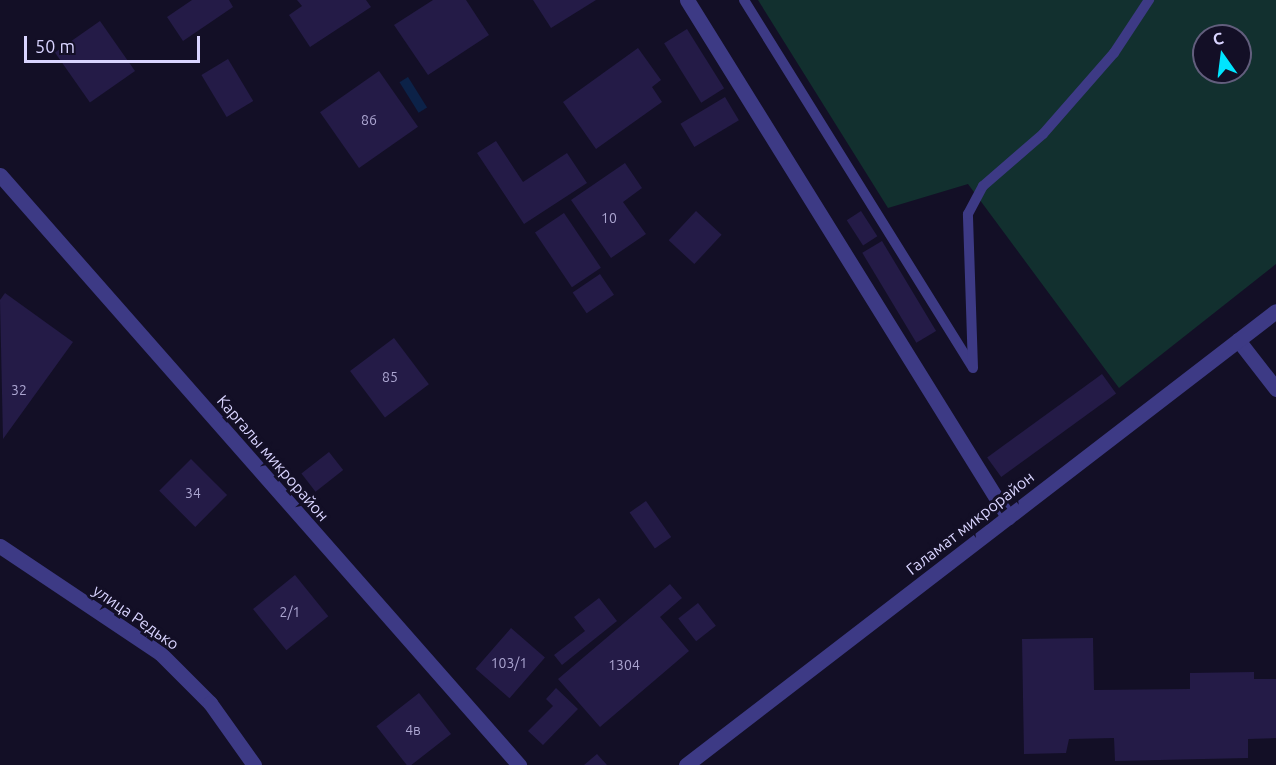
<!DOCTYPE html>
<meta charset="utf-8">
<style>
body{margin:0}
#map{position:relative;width:1276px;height:765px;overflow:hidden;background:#130f26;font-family:Ubuntu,sans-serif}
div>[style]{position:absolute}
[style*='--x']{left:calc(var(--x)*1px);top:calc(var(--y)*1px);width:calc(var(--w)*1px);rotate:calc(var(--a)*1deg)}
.green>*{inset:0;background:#12302f}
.water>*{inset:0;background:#0c2248;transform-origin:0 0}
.building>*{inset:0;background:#241b47;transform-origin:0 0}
.service>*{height:10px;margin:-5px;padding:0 5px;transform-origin:5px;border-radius:5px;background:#3d3a85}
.minor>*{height:15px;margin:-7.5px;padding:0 7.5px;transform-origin:7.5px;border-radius:7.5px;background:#3d3a85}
.tertiary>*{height:15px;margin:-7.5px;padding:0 7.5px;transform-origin:7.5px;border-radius:7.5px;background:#3d3a85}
span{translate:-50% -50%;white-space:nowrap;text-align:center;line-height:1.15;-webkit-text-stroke:6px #130f26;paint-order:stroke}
.number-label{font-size:14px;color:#aca6d1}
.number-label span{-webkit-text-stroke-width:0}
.street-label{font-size:16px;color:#d9d4ff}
.north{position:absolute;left:1192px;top:24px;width:60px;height:60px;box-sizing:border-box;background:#130f26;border:2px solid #625e7d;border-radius:50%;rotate:346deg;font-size:16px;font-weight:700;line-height:24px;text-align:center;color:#d9d4ff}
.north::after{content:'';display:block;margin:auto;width:21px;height:27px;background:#00e5ff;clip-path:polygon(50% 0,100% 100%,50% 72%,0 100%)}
.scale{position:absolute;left:24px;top:36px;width:176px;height:27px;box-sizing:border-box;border:3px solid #d9d4ff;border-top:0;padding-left:8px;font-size:18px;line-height:21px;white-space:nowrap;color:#d9d4ff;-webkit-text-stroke:4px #130f26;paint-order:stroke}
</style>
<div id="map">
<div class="green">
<div style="clip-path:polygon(evenodd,758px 0,1276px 0,1276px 264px,1119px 388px,968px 184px,888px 208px,758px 0,1204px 36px,1240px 36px,1240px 72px,1204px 72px,1204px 36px)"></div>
</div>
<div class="water">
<div style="left:408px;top:77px;width:36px;height:10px;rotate:58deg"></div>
</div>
<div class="building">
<div style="clip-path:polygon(192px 0,229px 0,233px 7px,183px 41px,167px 17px)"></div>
<div style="clip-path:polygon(297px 0,366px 0,371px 7px,310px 47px,289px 15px,302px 6px)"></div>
<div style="clip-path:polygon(433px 0,466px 0,489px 35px,428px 75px,394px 25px)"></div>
<div style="clip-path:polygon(533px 0,596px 0,551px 28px)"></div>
<div style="left:100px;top:21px;width:61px;height:55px;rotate:55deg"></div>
<div style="left:687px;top:29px;width:70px;height:27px;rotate:58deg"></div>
<div style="clip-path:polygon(638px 48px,661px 80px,652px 87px,662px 102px,596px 149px,563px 102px)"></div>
<div style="left:228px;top:59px;width:49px;height:31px;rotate:59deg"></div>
<div style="left:379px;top:71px;width:68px;height:72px;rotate:55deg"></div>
<div style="left:725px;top:97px;width:27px;height:52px;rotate:59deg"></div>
<div style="clip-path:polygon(496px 141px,523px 182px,567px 153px,587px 183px,524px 224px,477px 153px)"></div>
<div style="clip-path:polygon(625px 163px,642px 188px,623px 202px,646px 234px,611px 258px,571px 200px)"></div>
<div style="left:696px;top:211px;width:35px;height:40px;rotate:43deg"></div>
<div style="left:861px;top:211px;width:30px;height:17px;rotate:57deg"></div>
<div style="left:564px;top:213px;width:66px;height:35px;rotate:56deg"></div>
<div style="left:882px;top:241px;width:105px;height:23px;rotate:59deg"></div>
<div style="left:600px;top:274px;width:25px;height:33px;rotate:56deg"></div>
<div style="clip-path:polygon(5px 293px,73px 342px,3px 439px,0 300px)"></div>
<div style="left:394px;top:338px;width:58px;height:55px;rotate:53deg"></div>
<div style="left:1102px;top:374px;width:24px;height:142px;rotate:54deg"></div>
<div style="left:329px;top:452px;width:23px;height:35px;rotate:52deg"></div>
<div style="left:191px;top:459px;width:51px;height:45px;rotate:45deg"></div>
<div style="left:646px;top:501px;width:44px;height:20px;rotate:55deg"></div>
<div style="left:295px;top:575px;width:53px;height:54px;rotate:51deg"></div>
<div style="clip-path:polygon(670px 584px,682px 598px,660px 617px,689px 651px,600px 727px,558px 679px)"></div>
<div style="clip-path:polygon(599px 598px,617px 621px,562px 665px,554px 655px,585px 631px,574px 617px)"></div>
<div style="left:698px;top:603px;width:29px;height:25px;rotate:52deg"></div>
<div style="left:511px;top:628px;width:45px;height:54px;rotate:41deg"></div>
<div style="clip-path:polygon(1093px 638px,1094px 690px,1190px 689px,1190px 673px,1254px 672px,1254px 679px,1276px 679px,1276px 738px,1248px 739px,1248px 758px,1115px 761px,1114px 738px,1069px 739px,1066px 753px,1024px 754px,1022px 639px)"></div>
<div style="clip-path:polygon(556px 688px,578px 709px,543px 745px,528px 731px,553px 706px,546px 699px)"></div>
<div style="left:419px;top:693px;width:52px;height:54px;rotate:52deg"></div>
<div style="clip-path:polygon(597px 754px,607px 765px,584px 765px)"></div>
</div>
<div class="service">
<div style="--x:744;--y:0;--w:432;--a:58.1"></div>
<div style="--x:973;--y:368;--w:154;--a:-91.9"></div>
<div style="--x:968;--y:214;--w:32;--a:-62"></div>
<div style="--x:983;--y:186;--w:79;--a:-40.9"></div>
<div style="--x:1043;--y:134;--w:108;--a:-48.8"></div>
<div style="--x:1114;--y:53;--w:64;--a:-56.6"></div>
</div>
<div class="minor">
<div style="--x:687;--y:0;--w:609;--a:58.16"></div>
<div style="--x:0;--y:175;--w:786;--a:48.66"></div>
<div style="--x:1238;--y:340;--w:62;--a:52.2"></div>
</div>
<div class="tertiary">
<div style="--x:0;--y:546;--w:192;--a:33.8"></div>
<div style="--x:160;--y:653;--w:71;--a:45"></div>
<div style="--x:210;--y:703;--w:76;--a:54.6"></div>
<div style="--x:686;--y:765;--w:744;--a:-37.58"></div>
</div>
<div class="number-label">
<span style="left:369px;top:120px">86</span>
<span style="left:609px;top:218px">10</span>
<span style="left:390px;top:377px">85</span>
<span style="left:19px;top:390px">32</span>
<span style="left:193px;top:493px">34</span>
<span style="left:290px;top:612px">2/1</span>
<span style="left:509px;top:663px">103/1</span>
<span style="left:624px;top:665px">1304</span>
<span style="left:413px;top:730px">4в</span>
</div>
<div class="street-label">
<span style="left:273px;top:458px;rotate:49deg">Каргалы микрорайон</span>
<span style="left:970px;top:523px;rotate:-38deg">Галамат микрорайон</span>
<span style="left:136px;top:617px;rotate:35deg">улица Редько</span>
</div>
<div class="north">С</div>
<div class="scale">50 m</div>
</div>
